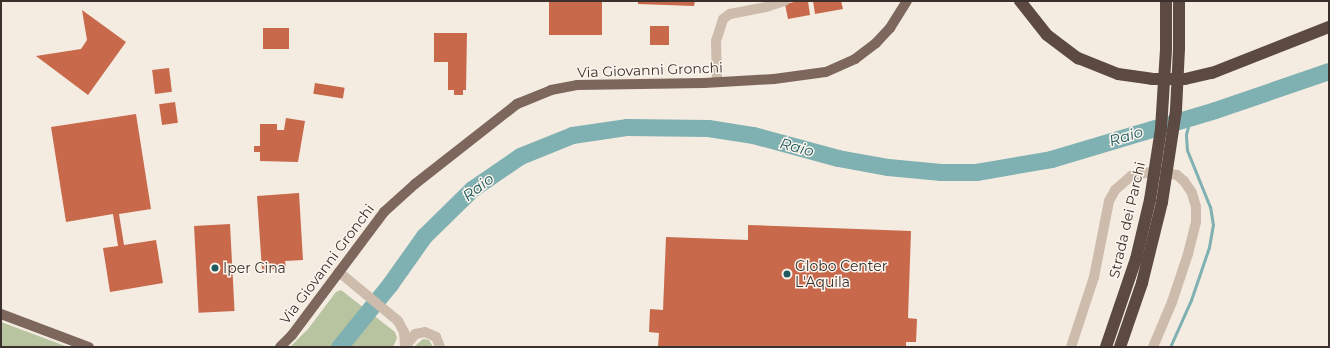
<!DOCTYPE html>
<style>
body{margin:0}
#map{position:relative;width:1330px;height:348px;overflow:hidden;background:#f4ebe1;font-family:Montserrat,sans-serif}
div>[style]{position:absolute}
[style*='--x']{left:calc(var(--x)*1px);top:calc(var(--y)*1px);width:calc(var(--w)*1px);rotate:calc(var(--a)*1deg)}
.green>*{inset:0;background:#b8c4a0}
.stream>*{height:3px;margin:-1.5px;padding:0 1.5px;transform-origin:1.5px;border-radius:1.5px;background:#7fb0b2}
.river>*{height:17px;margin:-8.5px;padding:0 8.5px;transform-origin:8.5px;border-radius:8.5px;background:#7fb0b2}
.building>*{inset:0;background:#c8694b;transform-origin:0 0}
.minor>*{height:10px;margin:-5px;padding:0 5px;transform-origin:5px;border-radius:5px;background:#cdbbac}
.major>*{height:10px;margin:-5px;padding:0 5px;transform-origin:5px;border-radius:5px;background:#7d675c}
.highway>*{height:12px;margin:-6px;padding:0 6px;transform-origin:6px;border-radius:6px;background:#5c4a42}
.highway-bridge>*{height:12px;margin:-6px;padding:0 6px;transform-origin:6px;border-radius:6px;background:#5c4a42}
.dots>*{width:11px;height:11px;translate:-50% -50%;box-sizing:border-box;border:2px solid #fbf5ee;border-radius:50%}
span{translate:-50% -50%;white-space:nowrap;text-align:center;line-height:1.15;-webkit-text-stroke:3px #fbf5ee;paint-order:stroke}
.street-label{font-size:14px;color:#3b302b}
.poi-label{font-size:14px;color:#3b302b}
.left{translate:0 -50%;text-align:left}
.water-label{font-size:15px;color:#1f5a5e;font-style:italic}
.frame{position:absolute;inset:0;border:2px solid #3b302b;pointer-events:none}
</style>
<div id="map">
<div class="green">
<div style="clip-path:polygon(341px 290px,395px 332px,397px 338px,393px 347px,290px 347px,308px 329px,336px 292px)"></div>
<div style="clip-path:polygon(1px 322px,68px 347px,1px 347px)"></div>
<div style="clip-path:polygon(423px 339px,429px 340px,433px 347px,414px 347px)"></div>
</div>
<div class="stream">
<div style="--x:1170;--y:347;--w:51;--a:-65.9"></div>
<div style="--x:1191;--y:300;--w:56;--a:-71.2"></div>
<div style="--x:1209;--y:247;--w:22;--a:-80"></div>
<div style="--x:1213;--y:225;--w:18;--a:-99"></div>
<div style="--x:1210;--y:207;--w:61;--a:-112"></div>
<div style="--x:1187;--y:150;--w:16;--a:-94"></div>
<div style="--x:1186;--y:134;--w:18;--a:-74"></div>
</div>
<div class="river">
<div style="--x:339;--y:347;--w:81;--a:-51"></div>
<div style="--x:390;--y:284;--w:59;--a:-54.7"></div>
<div style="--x:424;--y:236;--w:67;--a:-44.4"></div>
<div style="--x:472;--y:189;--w:58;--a:-34.5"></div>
<div style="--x:520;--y:156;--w:56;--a:-22"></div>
<div style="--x:572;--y:135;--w:56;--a:-8.3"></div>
<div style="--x:627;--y:127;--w:81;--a:0.7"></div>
<div style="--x:708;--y:128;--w:46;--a:8.8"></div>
<div style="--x:753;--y:135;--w:88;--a:15.1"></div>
<div style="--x:838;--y:158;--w:51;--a:10.2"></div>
<div style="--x:888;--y:167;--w:53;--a:5.4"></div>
<div style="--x:941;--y:172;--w:35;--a:0"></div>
<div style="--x:976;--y:172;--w:76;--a:-9.8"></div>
<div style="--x:1051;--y:159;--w:171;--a:-16.6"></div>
<div style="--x:1215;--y:110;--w:120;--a:-18.9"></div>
</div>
<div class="building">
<div style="left:549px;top:1px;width:53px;height:34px"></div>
<div style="clip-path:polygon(638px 1px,695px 1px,694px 6px,638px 4px)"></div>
<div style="clip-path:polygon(799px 1px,808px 1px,810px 15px,788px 19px,785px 4px)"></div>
<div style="clip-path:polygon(813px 1px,841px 1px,843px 9px,815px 14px)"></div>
<div style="clip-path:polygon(82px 10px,126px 42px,88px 95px,36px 56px,81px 49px,87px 40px)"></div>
<div style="left:650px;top:26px;width:19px;height:19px"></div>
<div style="left:263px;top:28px;width:26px;height:21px"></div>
<div style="clip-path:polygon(434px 33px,467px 33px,466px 90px,463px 90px,463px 95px,454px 95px,454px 90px,448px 90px,448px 62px,434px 62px)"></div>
<div style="left:169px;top:68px;width:24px;height:17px;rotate:83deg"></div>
<div style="left:315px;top:83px;width:30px;height:11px;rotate:9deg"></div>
<div style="left:175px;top:102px;width:21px;height:16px;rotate:82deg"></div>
<div style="clip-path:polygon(136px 114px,151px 209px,119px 214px,124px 245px,156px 240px,163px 283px,110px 292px,103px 248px,118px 246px,113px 214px,66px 222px,51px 127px)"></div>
<div style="clip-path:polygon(286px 118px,305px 121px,298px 162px,260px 161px,260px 152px,254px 152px,254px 146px,260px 146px,260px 124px,277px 124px,277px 130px,284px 130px)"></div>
<div style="clip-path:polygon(299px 193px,303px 260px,285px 261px,286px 268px,262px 270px,257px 196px)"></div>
<div style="left:230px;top:224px;width:87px;height:36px;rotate:87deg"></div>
<div style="clip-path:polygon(748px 225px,911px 231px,908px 318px,917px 319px,916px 342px,906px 342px,906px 347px,658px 347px,659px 333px,649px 332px,650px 309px,663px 310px,666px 237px,748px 240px)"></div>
</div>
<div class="minor">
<div style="--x:717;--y:82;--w:41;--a:-91.4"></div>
<div style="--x:716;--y:41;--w:23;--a:-72"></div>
<div style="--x:723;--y:19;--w:9;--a:-36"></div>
<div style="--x:730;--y:14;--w:37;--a:-11"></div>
<div style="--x:766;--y:7;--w:20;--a:-18"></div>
<div style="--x:339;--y:272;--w:77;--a:39.7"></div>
<div style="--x:398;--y:321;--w:13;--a:61"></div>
<div style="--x:404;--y:332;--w:15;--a:86"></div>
<div style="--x:405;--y:347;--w:16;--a:-52"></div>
<div style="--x:415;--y:334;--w:10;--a:-11"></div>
<div style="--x:425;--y:332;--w:12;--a:24"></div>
<div style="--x:436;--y:337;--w:11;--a:68"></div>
<div style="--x:1071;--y:347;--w:74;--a:-71.8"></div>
<div style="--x:1094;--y:277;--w:77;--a:-78.8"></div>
<div style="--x:1109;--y:201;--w:13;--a:-61"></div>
<div style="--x:1115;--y:190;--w:21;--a:-41"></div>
<div style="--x:1131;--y:176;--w:25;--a:-12"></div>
<div style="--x:1155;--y:171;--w:22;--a:10"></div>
<div style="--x:1177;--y:175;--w:9;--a:41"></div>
<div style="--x:1184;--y:181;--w:14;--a:56"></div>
<div style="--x:1192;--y:193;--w:15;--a:74"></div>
<div style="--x:1196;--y:207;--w:15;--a:90"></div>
<div style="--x:1196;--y:222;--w:33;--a:104"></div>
<div style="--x:1188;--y:254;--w:51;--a:108.4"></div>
<div style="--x:1172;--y:302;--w:49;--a:112.9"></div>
</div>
<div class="major">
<div style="--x:1;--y:314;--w:94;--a:20.6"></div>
<div style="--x:280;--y:347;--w:17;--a:-45"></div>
<div style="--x:292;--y:335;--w:154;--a:-53.2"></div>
<div style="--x:384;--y:212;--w:42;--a:-42.1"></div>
<div style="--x:415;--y:184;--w:130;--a:-38.1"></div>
<div style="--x:517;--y:104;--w:37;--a:-22"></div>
<div style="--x:551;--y:90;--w:26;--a:-11"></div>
<div style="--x:577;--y:85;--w:127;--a:-0.9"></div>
<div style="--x:704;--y:83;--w:70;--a:-3.3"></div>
<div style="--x:774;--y:79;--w:52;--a:-7.7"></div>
<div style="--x:826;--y:72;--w:32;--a:-24"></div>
<div style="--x:855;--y:59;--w:26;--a:-37"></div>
<div style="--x:876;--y:43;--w:21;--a:-47"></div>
<div style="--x:890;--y:28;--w:32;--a:-58"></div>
</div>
<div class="highway">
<div style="--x:1020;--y:1;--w:43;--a:51.5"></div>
<div style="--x:1047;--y:35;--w:39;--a:37"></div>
<div style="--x:1078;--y:58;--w:43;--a:21.8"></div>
<div style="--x:1118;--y:74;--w:34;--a:8"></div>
<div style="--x:1152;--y:79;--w:33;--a:0"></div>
<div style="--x:1185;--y:79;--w:28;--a:-13"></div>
<div style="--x:1212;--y:73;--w:126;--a:-21.5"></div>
<div style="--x:1166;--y:1;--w:48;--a:90"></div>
<div style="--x:1179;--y:49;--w:48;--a:-90"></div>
<div style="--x:1106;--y:347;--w:93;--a:-71.2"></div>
<div style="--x:1136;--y:259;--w:61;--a:-76.7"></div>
<div style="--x:1120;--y:347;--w:68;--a:-71"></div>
<div style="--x:1142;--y:283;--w:83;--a:-76.1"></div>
</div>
<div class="highway-bridge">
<div style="--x:1150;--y:200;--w:72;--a:-81.2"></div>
<div style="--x:1161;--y:129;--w:80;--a:-86.4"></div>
<div style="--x:1162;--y:202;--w:93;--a:-81.3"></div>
<div style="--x:1176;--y:110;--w:61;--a:-87.2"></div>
</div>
<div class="dots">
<div style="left:215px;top:268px;background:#1f5a5e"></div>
<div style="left:787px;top:274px;background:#1f5a5e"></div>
</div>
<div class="street-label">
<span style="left:650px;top:70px;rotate:-2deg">Via Giovanni Gronchi</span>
<span style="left:1127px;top:220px;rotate:-77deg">Strada dei Parchi</span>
<span style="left:327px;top:264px;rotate:-53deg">Via Giovanni Gronchi</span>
</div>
<div class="poi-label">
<span class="left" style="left:795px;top:274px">Globo Center<br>L'Aquila</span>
<span class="left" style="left:223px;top:268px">Iper Cina</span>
</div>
<div class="water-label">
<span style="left:1126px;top:136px;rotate:-17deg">Raio</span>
<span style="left:797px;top:147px;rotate:15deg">Raio</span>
<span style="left:478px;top:187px;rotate:-38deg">Raio</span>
</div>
<div class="frame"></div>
</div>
